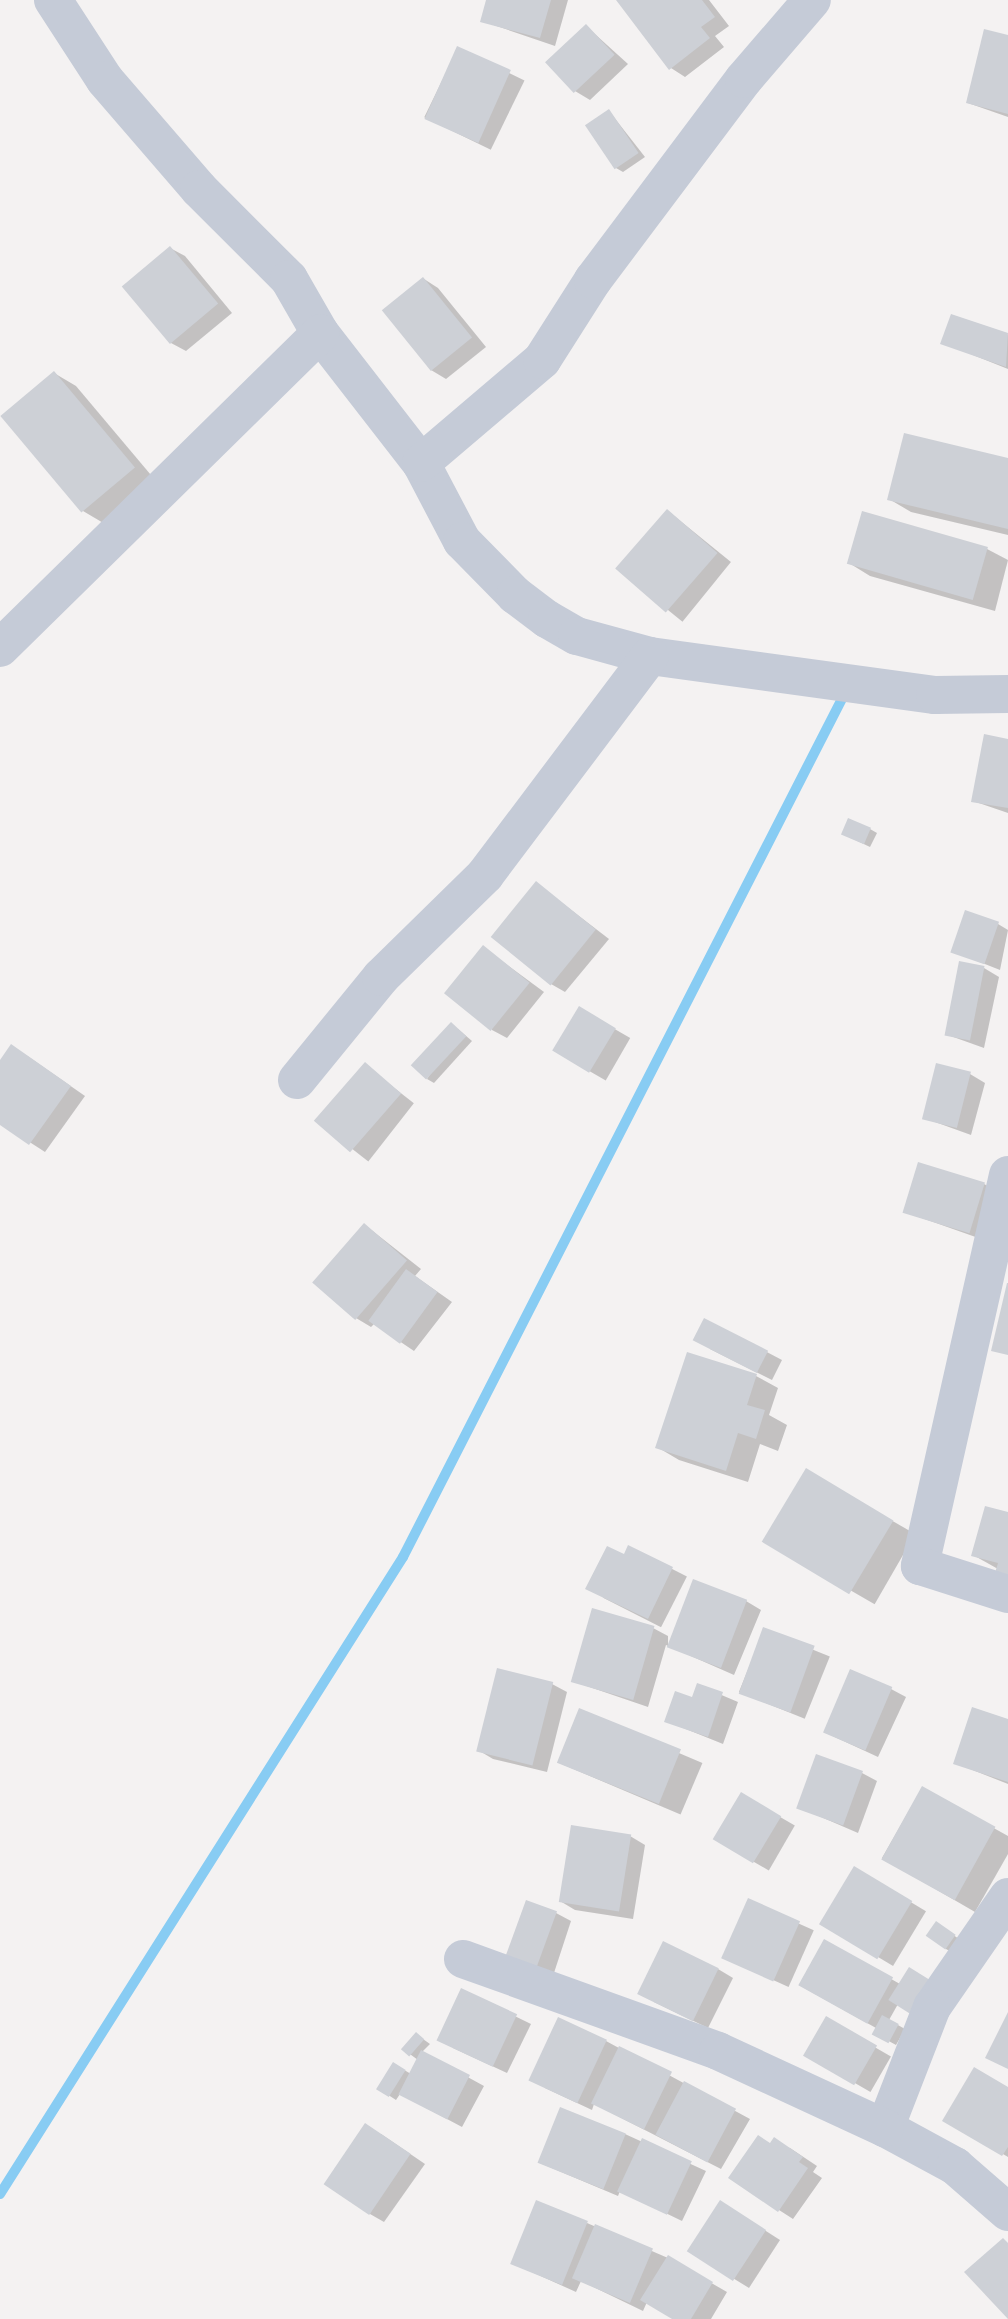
<!DOCTYPE html>
<style>
body{margin:0}
#map{position:relative;width:1008px;height:2319px;overflow:hidden;background:#f4f2f2;font-family:"Varela Round",sans-serif}
div>[style]{position:absolute}
[style*='--x']{left:calc(var(--x)*1px);top:calc(var(--y)*1px);width:calc(var(--w)*1px);rotate:calc(var(--a)*1deg)}
.shadow>*{inset:0;background:#0003;transform-origin:0 0}
.stream>*{height:10px;margin:-5px;padding:0 5px;transform-origin:5px;border-radius:5px;background:#88ccf3}
.building>*{inset:0;background:#cdd0d6;transform-origin:0 0}
.minor>*{height:38px;margin:-19px;padding:0 19px;transform-origin:19px;border-radius:19px;background:#c5cbd7}
span{translate:-50% -50%;white-space:nowrap;text-align:center;line-height:1.15;-webkit-text-stroke:5px #fff;paint-order:stroke}
</style>
<div id="map">
<div class="shadow">
<div style="clip-path:polygon(488px 0,568px 0,555px 46px,482px 21px)"></div>
<div style="clip-path:polygon(618px 0,709px 0,729px 26px,715px 36px,724px 47px,685px 77px,671px 68px)"></div>
<div style="clip-path:polygon(586px 26px,628px 64px,590px 100px,575px 91px)"></div>
<div style="clip-path:polygon(1008px 36px,1008px 117px,968px 103px)"></div>
<div style="left:458px;top:48px;width:74px;height:77px;rotate:26deg"></div>
<div style="clip-path:polygon(609px 111px,645px 157px,623px 172px,616px 168px)"></div>
<div style="clip-path:polygon(170px 248px,185px 256px,232px 313px,186px 351px,171px 343px)"></div>
<div style="clip-path:polygon(424px 279px,438px 288px,486px 347px,446px 379px,431px 370px)"></div>
<div style="clip-path:polygon(952px 316px,1008px 335px,1008px 369px,943px 343px)"></div>
<div style="clip-path:polygon(54px 373px,76px 386px,156px 481px,105px 524px,83px 511px)"></div>
<div style="clip-path:polygon(1008px 460px,1008px 535px,911px 512px,889px 499px)"></div>
<div style="left:668px;top:511px;width:81px;height:77px;rotate:39deg"></div>
<div style="clip-path:polygon(987px 549px,1008px 560px,995px 611px,870px 576px,849px 563px)"></div>
<div style="clip-path:polygon(1008px 741px,1008px 813px,973px 801px)"></div>
<div style="clip-path:polygon(870px 829px,877px 833px,870px 847px,847px 836px)"></div>
<div style="clip-path:polygon(536px 883px,609px 939px,565px 992px,551px 984px)"></div>
<div style="clip-path:polygon(998px 924px,1008px 930px,1000px 970px,952px 951px)"></div>
<div style="clip-path:polygon(484px 948px,544px 992px,507px 1038px,492px 1030px)"></div>
<div style="clip-path:polygon(984px 968px,999px 977px,984px 1048px,945px 1034px)"></div>
<div style="left:580px;top:1009px;width:58px;height:49px;rotate:30deg"></div>
<div style="clip-path:polygon(458px 1029px,472px 1041px,434px 1083px,427px 1079px)"></div>
<div style="clip-path:polygon(26px 1055px,85px 1096px,45px 1152px,0 1123px,0 1063px)"></div>
<div style="left:365px;top:1065px;width:62px;height:74px;rotate:38deg"></div>
<div style="clip-path:polygon(970px 1074px,985px 1083px,971px 1135px,924px 1118px)"></div>
<div style="clip-path:polygon(984px 1184px,999px 1192px,984px 1240px,905px 1212px)"></div>
<div style="clip-path:polygon(365px 1225px,421px 1269px,415px 1276px,452px 1302px,414px 1351px,374px 1324px,371px 1327px,356px 1318px)"></div>
<div style="clip-path:polygon(705px 1320px,782px 1360px,772px 1380px,710px 1349px)"></div>
<div style="clip-path:polygon(756px 1376px,778px 1388px,769px 1415px,787px 1425px,778px 1451px,760px 1444px,748px 1482px,679px 1460px,657px 1447px)"></div>
<div style="left:806px;top:1471px;width:126px;height:81px;rotate:30deg"></div>
<div style="clip-path:polygon(1008px 1514px,998px 1569px,973px 1555px)"></div>
<div style="left:629px;top:1547px;width:65px;height:57px;rotate:27deg"></div>
<div style="clip-path:polygon(746px 1601px,761px 1610px,734px 1675px,666px 1645px,648px 1707px,572px 1681px,653px 1628px,668px 1636px,668px 1646px)"></div>
<div style="left:764px;top:1630px;width:71px;height:67px;rotate:22deg"></div>
<div style="clip-path:polygon(552px 1684px,567px 1692px,547px 1772px,493px 1759px,478px 1750px)"></div>
<div style="clip-path:polygon(698px 1685px,738px 1702px,723px 1744px,666px 1721px,693px 1699px)"></div>
<div style="clip-path:polygon(891px 1689px,906px 1697px,878px 1757px,824px 1732px)"></div>
<div style="left:580px;top:1711px;width:133px;height:56px;rotate:23deg"></div>
<div style="clip-path:polygon(1008px 1720px,1008px 1784px,955px 1763px)"></div>
<div style="clip-path:polygon(862px 1773px,877px 1781px,858px 1833px,798px 1807px)"></div>
<div style="clip-path:polygon(922px 1788px,1008px 1836px,1008px 1854px,975px 1912px,882px 1858px)"></div>
<div style="left:742px;top:1795px;width:61px;height:52px;rotate:30deg"></div>
<div style="clip-path:polygon(630px 1836px,645px 1845px,633px 1919px,575px 1910px,560px 1901px)"></div>
<div style="left:854px;top:1868px;width:84px;height:64px;rotate:31deg"></div>
<div style="left:748px;top:1901px;width:72px;height:62px;rotate:24deg"></div>
<div style="clip-path:polygon(556px 1913px,571px 1921px,552px 1979px,522px 1969px)"></div>
<div style="clip-path:polygon(943px 1928px,962px 1941px,953px 1953px,946px 1949px)"></div>
<div style="clip-path:polygon(824px 1941px,900px 1984px,898px 2004px,889px 2020px,905px 2029px,896px 2045px,874px 2033px,876px 2028px,799px 1985px)"></div>
<div style="clip-path:polygon(718px 1969px,733px 1978px,708px 2028px,654px 2002px)"></div>
<div style="clip-path:polygon(462px 1990px,531px 2024px,507px 2073px,453px 2048px)"></div>
<div style="left:826px;top:2019px;width:75px;height:41px;rotate:30deg"></div>
<div style="clip-path:polygon(416px 2034px,430px 2044px,422px 2052px,484px 2086px,462px 2127px,400px 2094px,396px 2100px,379px 2089px,394px 2064px,411px 2074px,418px 2060px,403px 2049px)"></div>
<div style="clip-path:polygon(606px 2041px,750px 2119px,721px 2169px,594px 2104px,592px 2110px,545px 2088px)"></div>
<div style="clip-path:polygon(1008px 2089px,1008px 2157px,945px 2120px)"></div>
<div style="clip-path:polygon(381px 2134px,425px 2164px,384px 2222px,370px 2214px)"></div>
<div style="clip-path:polygon(625px 2134px,706px 2171px,682px 2221px,620px 2191px,618px 2196px,540px 2163px)"></div>
<div style="clip-path:polygon(772px 2144px,790px 2148px,817px 2166px,813px 2172px,822px 2178px,793px 2219px,779px 2210px)"></div>
<div style="clip-path:polygon(735px 2211px,780px 2240px,749px 2288px,689px 2251px)"></div>
<div style="clip-path:polygon(587px 2223px,668px 2258px,727px 2292px,711px 2319px,675px 2319px,647px 2302px,643px 2311px,581px 2281px,576px 2292px,512px 2263px)"></div>
</div>
<div class="stream">
<div style="--x:0;--y:2194;--w:754;--a:-57.68"></div>
<div style="--x:403;--y:1557;--w:975;--a:-62.91"></div>
</div>
<div class="building">
<div style="clip-path:polygon(486px 0,551px 0,540px 38px,480px 22px)"></div>
<div style="clip-path:polygon(616px 0,702px 0,715px 17px,701px 27px,710px 38px,669px 70px)"></div>
<div style="left:586px;top:24px;width:42px;height:56px;rotate:47deg"></div>
<div style="clip-path:polygon(984px 29px,1008px 35px,1008px 114px,966px 103px)"></div>
<div style="left:457px;top:46px;width:59px;height:80px;rotate:24deg"></div>
<div style="left:609px;top:109px;width:53px;height:29px;rotate:56deg"></div>
<div style="left:170px;top:246px;width:75px;height:63px;rotate:50deg"></div>
<div style="left:423px;top:277px;width:78px;height:53px;rotate:51deg"></div>
<div style="clip-path:polygon(951px 314px,1008px 333px,1006px 367px,940px 344px)"></div>
<div style="left:54px;top:371px;width:126px;height:70px;rotate:50deg"></div>
<div style="clip-path:polygon(904px 433px,1008px 458px,1008px 529px,887px 500px)"></div>
<div style="left:667px;top:509px;width:67px;height:79px;rotate:41deg"></div>
<div style="left:862px;top:511px;width:131px;height:55px;rotate:16deg"></div>
<div style="clip-path:polygon(984px 734px,1008px 739px,1008px 808px,971px 802px)"></div>
<div style="left:848px;top:818px;width:25px;height:18px;rotate:23deg"></div>
<div style="left:536px;top:881px;width:77px;height:72px;rotate:39deg"></div>
<div style="left:965px;top:910px;width:36px;height:45px;rotate:19deg"></div>
<div style="left:483px;top:945px;width:60px;height:62px;rotate:39deg"></div>
<div style="left:959px;top:961px;width:26px;height:76px;rotate:11deg"></div>
<div style="left:579px;top:1006px;width:43px;height:52px;rotate:31deg"></div>
<div style="left:451px;top:1022px;width:21px;height:59px;rotate:43deg"></div>
<div style="clip-path:polygon(11px 1044px,71px 1086px,29px 1145px,0 1125px,0 1060px)"></div>
<div style="left:365px;top:1062px;width:48px;height:78px;rotate:41deg"></div>
<div style="left:936px;top:1063px;width:36px;height:58px;rotate:14deg"></div>
<div style="left:918px;top:1162px;width:70px;height:53px;rotate:17deg"></div>
<div style="left:364px;top:1223px;width:57px;height:79px;rotate:41deg"></div>
<div style="left:406px;top:1269px;width:39px;height:64px;rotate:36deg"></div>
<div style="clip-path:polygon(1007px 1283px,1008px 1283px,1008px 1355px,991px 1351px)"></div>
<div style="left:704px;top:1318px;width:72px;height:25px;rotate:27deg"></div>
<div style="clip-path:polygon(687px 1352px,757px 1374px,747px 1405px,765px 1410px,756px 1439px,738px 1433px,726px 1471px,655px 1448px)"></div>
<div style="left:806px;top:1468px;width:102px;height:86px;rotate:31deg"></div>
<div style="clip-path:polygon(985px 1506px,1008px 1512px,1008px 1580px,994px 1576px,998px 1563px,971px 1556px)"></div>
<div style="clip-path:polygon(628px 1545px,673px 1567px,648px 1619px,585px 1589px,607px 1546px,624px 1554px)"></div>
<div style="left:693px;top:1579px;width:58px;height:73px;rotate:21deg"></div>
<div style="left:592px;top:1608px;width:65px;height:77px;rotate:16deg"></div>
<div style="left:763px;top:1627px;width:55px;height:71px;rotate:20deg"></div>
<div style="left:497px;top:1668px;width:58px;height:86px;rotate:14deg"></div>
<div style="left:850px;top:1669px;width:46px;height:69px;rotate:23deg"></div>
<div style="clip-path:polygon(697px 1683px,723px 1692px,708px 1737px,664px 1722px,675px 1691px,692px 1697px)"></div>
<div style="clip-path:polygon(972px 1707px,1008px 1719px,1008px 1782px,953px 1764px)"></div>
<div style="left:579px;top:1708px;width:110px;height:59px;rotate:22deg"></div>
<div style="left:816px;top:1754px;width:50px;height:58px;rotate:20deg"></div>
<div style="left:922px;top:1786px;width:84px;height:84px;rotate:29deg"></div>
<div style="left:741px;top:1792px;width:47px;height:55px;rotate:31deg"></div>
<div style="left:571px;top:1825px;width:61px;height:78px;rotate:9deg"></div>
<div style="left:854px;top:1866px;width:68px;height:68px;rotate:31deg"></div>
<div style="left:748px;top:1898px;width:57px;height:66px;rotate:24deg"></div>
<div style="left:526px;top:1900px;width:33px;height:65px;rotate:20deg"></div>
<div style="left:936px;top:1921px;width:24px;height:18px;rotate:35deg"></div>
<div style="left:824px;top:1939px;width:79px;height:53px;rotate:29deg"></div>
<div style="left:663px;top:1941px;width:62px;height:59px;rotate:26deg"></div>
<div style="left:909px;top:1967px;width:28px;height:39px;rotate:32deg"></div>
<div style="left:461px;top:1988px;width:62px;height:58px;rotate:25deg"></div>
<div style="clip-path:polygon(1008px 2012px,1008px 2069px,985px 2058px)"></div>
<div style="left:882px;top:2015px;width:19px;height:22px;rotate:28deg"></div>
<div style="left:826px;top:2016px;width:59px;height:46px;rotate:30deg"></div>
<div style="left:558px;top:2017px;width:54px;height:70px;rotate:25deg"></div>
<div style="left:416px;top:2032px;width:11px;height:23px;rotate:41deg"></div>
<div style="left:619px;top:2046px;width:59px;height:64px;rotate:26deg"></div>
<div style="left:421px;top:2050px;width:55px;height:50px;rotate:27deg"></div>
<div style="left:393px;top:2062px;width:15px;height:32px;rotate:32deg"></div>
<div style="clip-path:polygon(974px 2067px,1008px 2087px,1008px 2147px,1002px 2156px,942px 2121px)"></div>
<div style="left:684px;top:2081px;width:59px;height:61px;rotate:28deg"></div>
<div style="left:560px;top:2107px;width:71px;height:60px;rotate:22deg"></div>
<div style="left:365px;top:2123px;width:55px;height:74px;rotate:34deg"></div>
<div style="clip-path:polygon(758px 2135px,770px 2143px,774px 2137px,803px 2157px,799px 2162px,808px 2168px,778px 2212px,728px 2178px)"></div>
<div style="left:642px;top:2138px;width:55px;height:59px;rotate:25deg"></div>
<div style="left:536px;top:2200px;width:56px;height:69px;rotate:22deg"></div>
<div style="left:720px;top:2200px;width:55px;height:61px;rotate:33deg"></div>
<div style="left:595px;top:2224px;width:63px;height:59px;rotate:23deg"></div>
<div style="clip-path:polygon(1003px 2238px,1008px 2243px,1008px 2319px,964px 2272px)"></div>
<div style="clip-path:polygon(668px 2255px,713px 2282px,691px 2319px,672px 2319px,640px 2300px)"></div>
</div>
<div class="minor">
<div style="--x:53;--y:0;--w:95;--a:57"></div>
<div style="--x:105;--y:80;--w:144;--a:49.2"></div>
<div style="--x:199;--y:189;--w:127;--a:45"></div>
<div style="--x:289;--y:279;--w:62;--a:60.1"></div>
<div style="--x:320;--y:333;--w:165;--a:52.2"></div>
<div style="--x:421;--y:463;--w:88;--a:62.3"></div>
<div style="--x:462;--y:541;--w:76;--a:45.5"></div>
<div style="--x:515;--y:595;--w:40;--a:37"></div>
<div style="--x:547;--y:619;--w:34;--a:30"></div>
<div style="--x:577;--y:636;--w:76;--a:15.3"></div>
<div style="--x:650;--y:656;--w:288;--a:7.8"></div>
<div style="--x:935;--y:695;--w:73;--a:-0.8"></div>
<div style="--x:421;--y:463;--w:159;--a:-40.4"></div>
<div style="--x:542;--y:360;--w:95;--a:-57.5"></div>
<div style="--x:593;--y:280;--w:251;--a:-53.1"></div>
<div style="--x:744;--y:79;--w:104;--a:-49.3"></div>
<div style="--x:0;--y:648;--w:449;--a:-44.5"></div>
<div style="--x:297;--y:1080;--w:133;--a:-50.8"></div>
<div style="--x:381;--y:977;--w:146;--a:-44.4"></div>
<div style="--x:485;--y:875;--w:274;--a:-53"></div>
<div style="--x:1008;--y:1175;--w:401;--a:102.7"></div>
<div style="--x:920;--y:1566;--w:92;--a:17.7"></div>
<div style="--x:1008;--y:1897;--w:134;--a:124.6"></div>
<div style="--x:932;--y:2007;--w:130;--a:111.2"></div>
<div style="--x:885;--y:2128;--w:80;--a:28.5"></div>
<div style="--x:955;--y:2166;--w:70;--a:41"></div>
<div style="--x:463;--y:1959;--w:271;--a:19.8"></div>
<div style="--x:718;--y:2051;--w:184;--a:24.8"></div>
</div>
</div>
